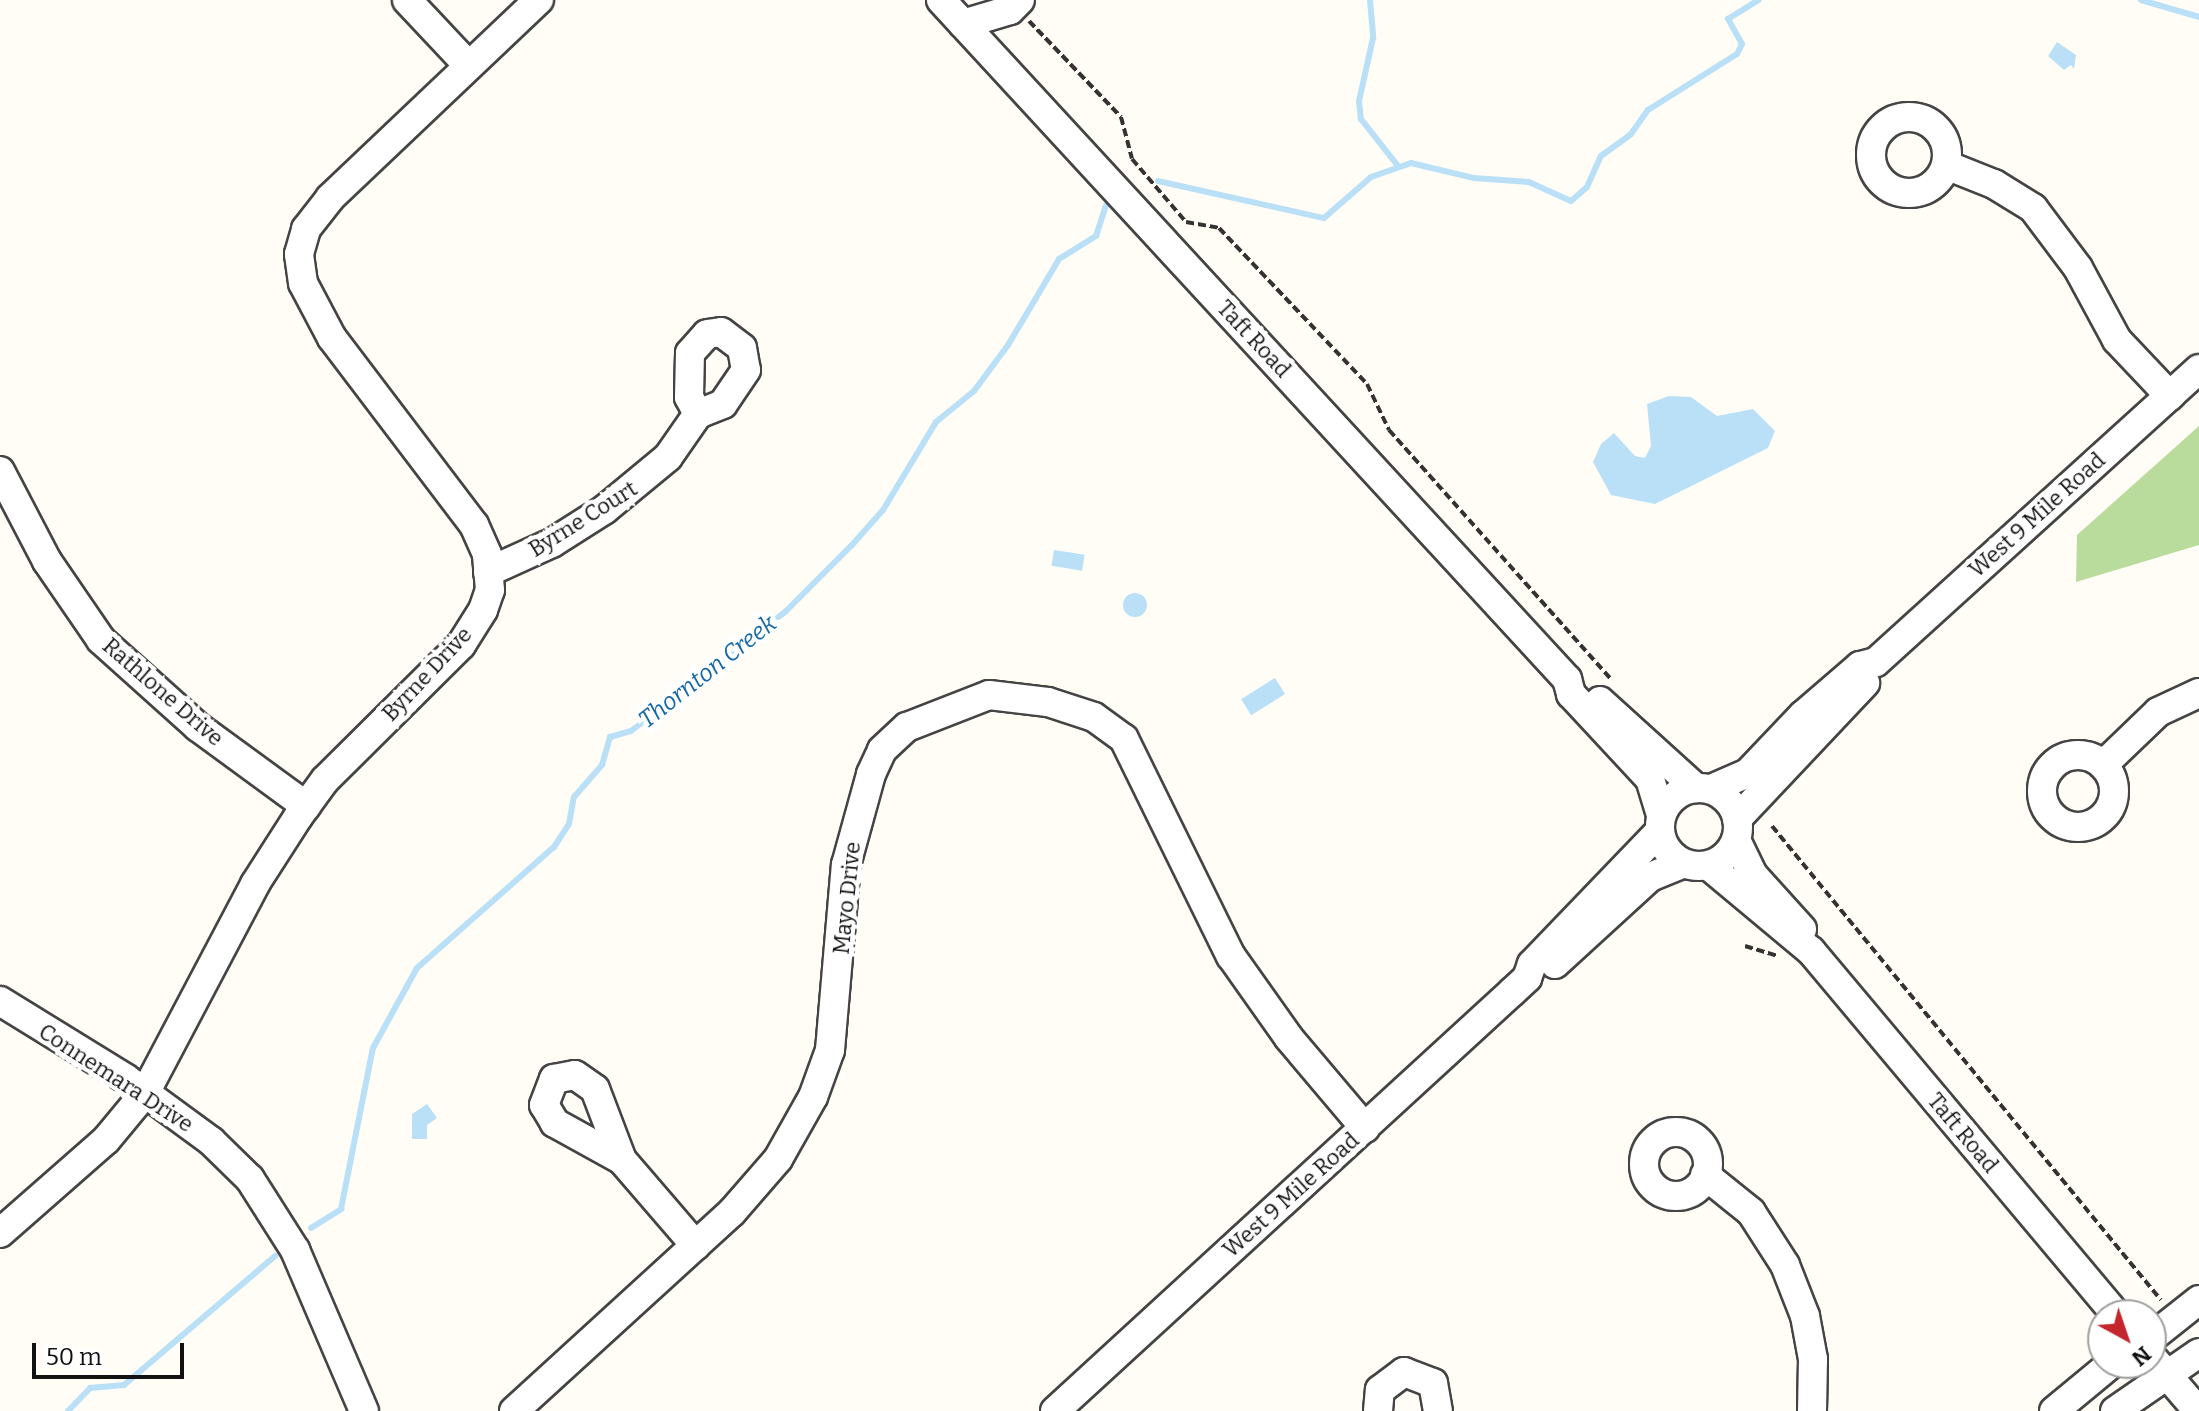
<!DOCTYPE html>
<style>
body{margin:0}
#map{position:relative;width:2199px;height:1411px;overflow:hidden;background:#fffdf5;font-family:Bitter,serif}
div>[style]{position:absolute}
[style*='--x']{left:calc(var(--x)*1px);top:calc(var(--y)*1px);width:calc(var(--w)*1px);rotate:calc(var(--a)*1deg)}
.forest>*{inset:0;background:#b9dc9c}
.water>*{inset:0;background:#b9e0f7;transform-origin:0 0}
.round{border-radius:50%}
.stream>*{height:6px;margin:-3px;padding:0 3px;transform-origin:3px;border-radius:3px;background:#b9e0f7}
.path>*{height:4px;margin-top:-2px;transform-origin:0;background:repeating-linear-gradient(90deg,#333 0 8px,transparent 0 12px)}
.roads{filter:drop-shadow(2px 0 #444) drop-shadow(-2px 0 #444) drop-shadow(0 2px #444) drop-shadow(0 -2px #444)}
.minor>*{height:28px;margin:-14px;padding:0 14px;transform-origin:14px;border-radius:14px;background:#fff}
.minor>.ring{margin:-14px;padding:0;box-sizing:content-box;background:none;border:28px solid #fff;border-radius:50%}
span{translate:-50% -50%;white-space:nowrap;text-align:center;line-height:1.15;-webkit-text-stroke:8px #fff;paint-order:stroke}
.street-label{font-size:22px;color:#111}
.water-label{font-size:24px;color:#1768a6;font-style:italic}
.north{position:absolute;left:2087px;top:1299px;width:80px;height:80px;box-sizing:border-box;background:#fff;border:2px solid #a0a0a0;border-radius:50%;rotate:140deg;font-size:22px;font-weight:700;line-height:32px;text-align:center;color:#111}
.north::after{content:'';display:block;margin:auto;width:28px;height:36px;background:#c4262e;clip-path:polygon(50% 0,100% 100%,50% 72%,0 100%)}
.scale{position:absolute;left:32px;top:1343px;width:152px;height:36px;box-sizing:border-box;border:4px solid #111;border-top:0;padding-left:10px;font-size:24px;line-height:28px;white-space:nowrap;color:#111;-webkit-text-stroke:6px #fff;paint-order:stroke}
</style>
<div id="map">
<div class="forest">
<div style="clip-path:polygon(2199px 426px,2199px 545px,2076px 582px,2077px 535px)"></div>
</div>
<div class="water">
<div style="clip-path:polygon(2057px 42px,2076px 55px,2074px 69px,2071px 65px,2064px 70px,2048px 56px)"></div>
<div style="clip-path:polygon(1669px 396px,1691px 397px,1717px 416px,1753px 409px,1775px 431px,1768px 448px,1655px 504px,1611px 495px,1593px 462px,1601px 444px,1614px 433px,1635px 456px,1645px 458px,1651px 446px,1647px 404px)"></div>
<div style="left:1054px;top:550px;width:31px;height:16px;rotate:9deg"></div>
<div class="round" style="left:1123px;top:593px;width:24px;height:24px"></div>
<div style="left:1275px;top:678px;width:19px;height:40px;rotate:58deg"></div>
<div style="clip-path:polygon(427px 1104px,437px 1118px,427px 1125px,427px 1139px,412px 1139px,412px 1114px)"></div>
</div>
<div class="stream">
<div style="--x:1370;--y:0;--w:38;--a:85"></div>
<div style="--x:1373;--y:38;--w:65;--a:102.5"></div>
<div style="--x:1359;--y:101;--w:18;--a:84"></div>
<div style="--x:1361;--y:119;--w:60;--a:51.8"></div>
<div style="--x:2141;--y:0;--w:60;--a:16.3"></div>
<div style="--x:1158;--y:181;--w:170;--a:12.6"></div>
<div style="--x:1324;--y:218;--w:62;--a:-41.1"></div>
<div style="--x:1371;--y:177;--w:42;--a:-19.3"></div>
<div style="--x:1411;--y:163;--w:65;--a:13.4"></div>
<div style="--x:1474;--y:178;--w:55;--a:4.2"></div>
<div style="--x:1529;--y:182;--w:46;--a:24.3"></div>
<div style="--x:1571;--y:201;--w:21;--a:-41"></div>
<div style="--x:1587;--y:187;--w:34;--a:-66"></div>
<div style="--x:1601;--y:156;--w:37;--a:-36"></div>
<div style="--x:1631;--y:134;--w:29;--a:-55"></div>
<div style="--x:1648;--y:110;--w:105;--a:-32.2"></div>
<div style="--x:1737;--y:54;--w:11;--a:-63"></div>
<div style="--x:1742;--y:44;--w:29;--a:-119"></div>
<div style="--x:1728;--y:19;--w:36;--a:-32"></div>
<div style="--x:311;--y:1228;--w:36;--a:-32"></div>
<div style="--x:341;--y:1209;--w:164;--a:-78.8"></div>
<div style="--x:373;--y:1048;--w:91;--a:-61.2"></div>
<div style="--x:417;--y:968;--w:183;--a:-41.5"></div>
<div style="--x:554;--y:847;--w:27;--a:-57"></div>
<div style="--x:569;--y:824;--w:27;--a:-80"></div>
<div style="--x:574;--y:797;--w:43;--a:-48.8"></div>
<div style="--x:602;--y:765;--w:29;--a:-74"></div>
<div style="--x:610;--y:737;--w:22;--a:-16"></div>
<div style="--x:631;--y:731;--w:196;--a:-37.7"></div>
<div style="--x:786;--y:611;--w:93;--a:-45"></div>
<div style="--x:852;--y:545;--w:47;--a:-48.5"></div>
<div style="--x:883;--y:510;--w:103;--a:-58.9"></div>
<div style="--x:936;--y:422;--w:49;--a:-39.2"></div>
<div style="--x:974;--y:391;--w:57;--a:-53.5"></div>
<div style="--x:1008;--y:345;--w:100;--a:-59.3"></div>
<div style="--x:1059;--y:259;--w:44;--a:-31.9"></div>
<div style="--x:1096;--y:236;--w:32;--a:-72"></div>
<div style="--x:68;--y:1411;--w:32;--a:-46"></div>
<div style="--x:90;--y:1388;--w:34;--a:-5"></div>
<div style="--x:124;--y:1385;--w:199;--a:-40.5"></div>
</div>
<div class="path">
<div style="--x:1029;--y:21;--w:133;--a:46.2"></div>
<div style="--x:1121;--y:117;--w:43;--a:75.3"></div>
<div style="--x:1132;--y:159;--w:83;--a:49.4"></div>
<div style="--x:1186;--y:222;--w:34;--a:10"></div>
<div style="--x:1219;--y:228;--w:215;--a:46.5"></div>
<div style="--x:1367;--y:384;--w:51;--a:64.4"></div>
<div style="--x:1389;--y:430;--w:336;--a:48.3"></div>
<div style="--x:1772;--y:826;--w:613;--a:50.63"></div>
<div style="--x:1745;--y:946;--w:34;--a:17"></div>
</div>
<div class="roads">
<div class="minor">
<div style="--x:407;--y:0;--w:88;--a:46.8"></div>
<div style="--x:941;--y:0;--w:924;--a:47.33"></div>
<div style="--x:1567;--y:679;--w:16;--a:75"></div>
<div style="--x:1571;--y:694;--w:116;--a:47.1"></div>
<div style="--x:1650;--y:779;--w:38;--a:73"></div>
<div style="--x:963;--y:24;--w:49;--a:-16.6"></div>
<div style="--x:1010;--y:10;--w:14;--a:-45"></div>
<div class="ring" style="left:1871px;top:117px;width:48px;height:48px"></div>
<div style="--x:1946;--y:165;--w:52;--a:21.6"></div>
<div style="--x:1994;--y:184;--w:46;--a:31.6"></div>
<div style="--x:2033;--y:208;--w:75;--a:53.1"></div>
<div style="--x:2078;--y:268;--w:82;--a:61.6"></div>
<div style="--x:2117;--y:340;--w:77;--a:46.6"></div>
<div style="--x:721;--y:332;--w:26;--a:37"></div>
<div style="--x:742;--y:348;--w:22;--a:80"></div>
<div style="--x:746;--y:370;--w:41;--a:124.1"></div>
<div style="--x:723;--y:404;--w:27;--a:158"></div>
<div style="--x:698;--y:414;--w:19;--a:-118"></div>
<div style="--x:689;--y:397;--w:44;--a:-88.7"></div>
<div style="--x:690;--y:353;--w:25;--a:-48"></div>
<div style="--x:707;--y:334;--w:14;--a:-8"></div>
<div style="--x:0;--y:471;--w:102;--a:62.4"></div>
<div style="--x:47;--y:561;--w:96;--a:55.6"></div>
<div style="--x:101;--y:640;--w:130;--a:41.9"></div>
<div style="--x:198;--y:727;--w:134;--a:36.2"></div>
<div style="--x:488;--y:572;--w:70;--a:-24.4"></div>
<div style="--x:552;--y:543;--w:62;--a:-32.4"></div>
<div style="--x:604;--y:510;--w:83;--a:-39.6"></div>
<div style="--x:668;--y:457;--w:52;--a:-55.1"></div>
<div style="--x:1600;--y:701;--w:130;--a:42.2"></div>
<div class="ring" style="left:2042px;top:755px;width:44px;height:44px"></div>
<div style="--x:2103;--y:765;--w:76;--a:-43.9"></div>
<div style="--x:2158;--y:712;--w:45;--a:-24.9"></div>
<div class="ring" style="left:1660px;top:788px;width:50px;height:50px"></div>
<div style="--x:1711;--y:789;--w:40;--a:-23.4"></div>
<div style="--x:1748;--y:773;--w:80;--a:-46.5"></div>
<div style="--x:1803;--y:715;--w:75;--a:-40.7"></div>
<div style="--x:1860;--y:666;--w:16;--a:-14"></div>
<div style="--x:1876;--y:662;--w:436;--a:-42.2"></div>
<div style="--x:1737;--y:819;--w:187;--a:-46.7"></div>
<div style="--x:1736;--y:840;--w:39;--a:64"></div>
<div style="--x:1753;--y:875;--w:73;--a:47.8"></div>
<div style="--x:1709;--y:866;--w:133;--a:39.8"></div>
<div style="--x:1811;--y:951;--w:475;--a:50"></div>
<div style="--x:1555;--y:964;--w:129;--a:-42.5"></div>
<div style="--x:1650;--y:877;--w:35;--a:-22"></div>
<div style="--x:0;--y:1001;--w:147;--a:31.6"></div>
<div style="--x:125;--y:1078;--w:107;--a:36.2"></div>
<div style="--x:211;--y:1141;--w:54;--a:44.3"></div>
<div style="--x:250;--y:1179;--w:84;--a:57.6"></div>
<div style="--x:295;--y:1250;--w:175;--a:66.8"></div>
<div class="ring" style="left:1644px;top:1132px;width:36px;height:36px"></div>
<div style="--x:622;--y:1160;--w:77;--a:-151.1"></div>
<div style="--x:555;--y:1123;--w:21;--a:-121"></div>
<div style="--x:544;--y:1105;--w:28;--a:-69"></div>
<div style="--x:554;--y:1079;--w:21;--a:-11"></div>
<div style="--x:575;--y:1075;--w:24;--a:35"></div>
<div style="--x:595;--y:1089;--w:76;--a:69.2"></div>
<div style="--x:622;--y:1160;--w:113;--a:49.3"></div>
<div style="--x:1705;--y:1175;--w:59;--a:38.8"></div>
<div style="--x:1751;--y:1212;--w:63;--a:57.3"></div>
<div style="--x:1785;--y:1265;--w:55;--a:68.6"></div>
<div style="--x:1805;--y:1316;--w:44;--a:79.5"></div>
<div style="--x:1813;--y:1359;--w:52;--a:91.1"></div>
<div style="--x:0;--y:1233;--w:141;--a:-41.3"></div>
<div style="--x:106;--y:1140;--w:61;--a:-50.3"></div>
<div style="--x:145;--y:1093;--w:236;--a:-62.2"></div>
<div style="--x:255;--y:884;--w:80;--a:-57.3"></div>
<div style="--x:298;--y:817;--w:46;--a:-53.9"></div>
<div style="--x:325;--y:780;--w:192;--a:-44.8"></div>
<div style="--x:461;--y:645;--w:41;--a:-57.8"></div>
<div style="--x:483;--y:610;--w:21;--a:-71"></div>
<div style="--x:490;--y:590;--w:36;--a:-95"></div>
<div style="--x:487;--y:554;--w:32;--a:-114"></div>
<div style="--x:474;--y:525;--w:235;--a:-127.2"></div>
<div style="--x:332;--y:338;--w:62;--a:-117.8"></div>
<div style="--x:303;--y:283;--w:29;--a:-98"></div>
<div style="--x:299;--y:254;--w:26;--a:-74"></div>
<div style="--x:306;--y:229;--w:39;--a:-52"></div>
<div style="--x:330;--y:198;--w:288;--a:-43.5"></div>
<div style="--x:2151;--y:1338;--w:61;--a:-38.4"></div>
<div style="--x:2151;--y:1356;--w:72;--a:49.5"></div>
<div style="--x:514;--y:1411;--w:295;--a:-42.4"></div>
<div style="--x:732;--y:1212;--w:70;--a:-49"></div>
<div style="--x:778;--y:1159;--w:71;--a:-60.6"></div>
<div style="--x:813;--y:1097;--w:50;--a:-70.1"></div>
<div style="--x:830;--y:1050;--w:186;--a:-85.1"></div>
<div style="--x:846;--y:865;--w:94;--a:-74.6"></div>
<div style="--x:871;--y:774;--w:26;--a:-65"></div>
<div style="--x:882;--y:750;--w:34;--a:-43"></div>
<div style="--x:907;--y:727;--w:88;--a:-21.3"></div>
<div style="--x:989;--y:695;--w:59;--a:6.8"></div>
<div style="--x:1048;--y:702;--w:48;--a:18.1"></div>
<div style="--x:1094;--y:717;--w:37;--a:36"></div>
<div style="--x:1124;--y:739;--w:242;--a:63.8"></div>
<div style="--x:1231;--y:956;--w:100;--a:54.7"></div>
<div style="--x:1289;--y:1038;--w:118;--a:49.8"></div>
<div style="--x:1055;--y:1411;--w:620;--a:-42.52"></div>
<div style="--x:1512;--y:992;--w:21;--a:-43"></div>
<div style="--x:1527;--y:978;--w:15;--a:-70"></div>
<div style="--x:1532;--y:964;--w:183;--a:-46.1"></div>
<div style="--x:1378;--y:1411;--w:21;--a:-85"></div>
<div style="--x:1380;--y:1390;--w:30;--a:-37"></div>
<div style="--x:1404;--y:1372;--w:31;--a:21"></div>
<div style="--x:1433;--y:1383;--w:28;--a:80"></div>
<div style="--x:2054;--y:1411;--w:75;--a:-39.6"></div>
<div style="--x:2115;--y:1411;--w:102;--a:-34.6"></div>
</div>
</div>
<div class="street-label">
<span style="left:1254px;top:339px;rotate:47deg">Taft Road</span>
<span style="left:2037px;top:515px;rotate:-42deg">West 9 Mile Road</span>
<span style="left:583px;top:519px;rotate:-32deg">Byrne Court</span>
<span style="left:427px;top:674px;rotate:-47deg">Byrne Drive</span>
<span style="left:163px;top:692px;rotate:41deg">Rathlone Drive</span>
<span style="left:847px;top:898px;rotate:-84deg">Mayo Drive</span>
<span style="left:116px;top:1078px;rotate:33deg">Connemara Drive</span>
<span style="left:1963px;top:1133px;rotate:50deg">Taft Road</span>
<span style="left:1291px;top:1195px;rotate:-42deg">West 9 Mile Road</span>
</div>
<div class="water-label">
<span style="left:708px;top:672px;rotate:-38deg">Thornton Creek</span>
</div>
<div class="north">N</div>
<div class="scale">50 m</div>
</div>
